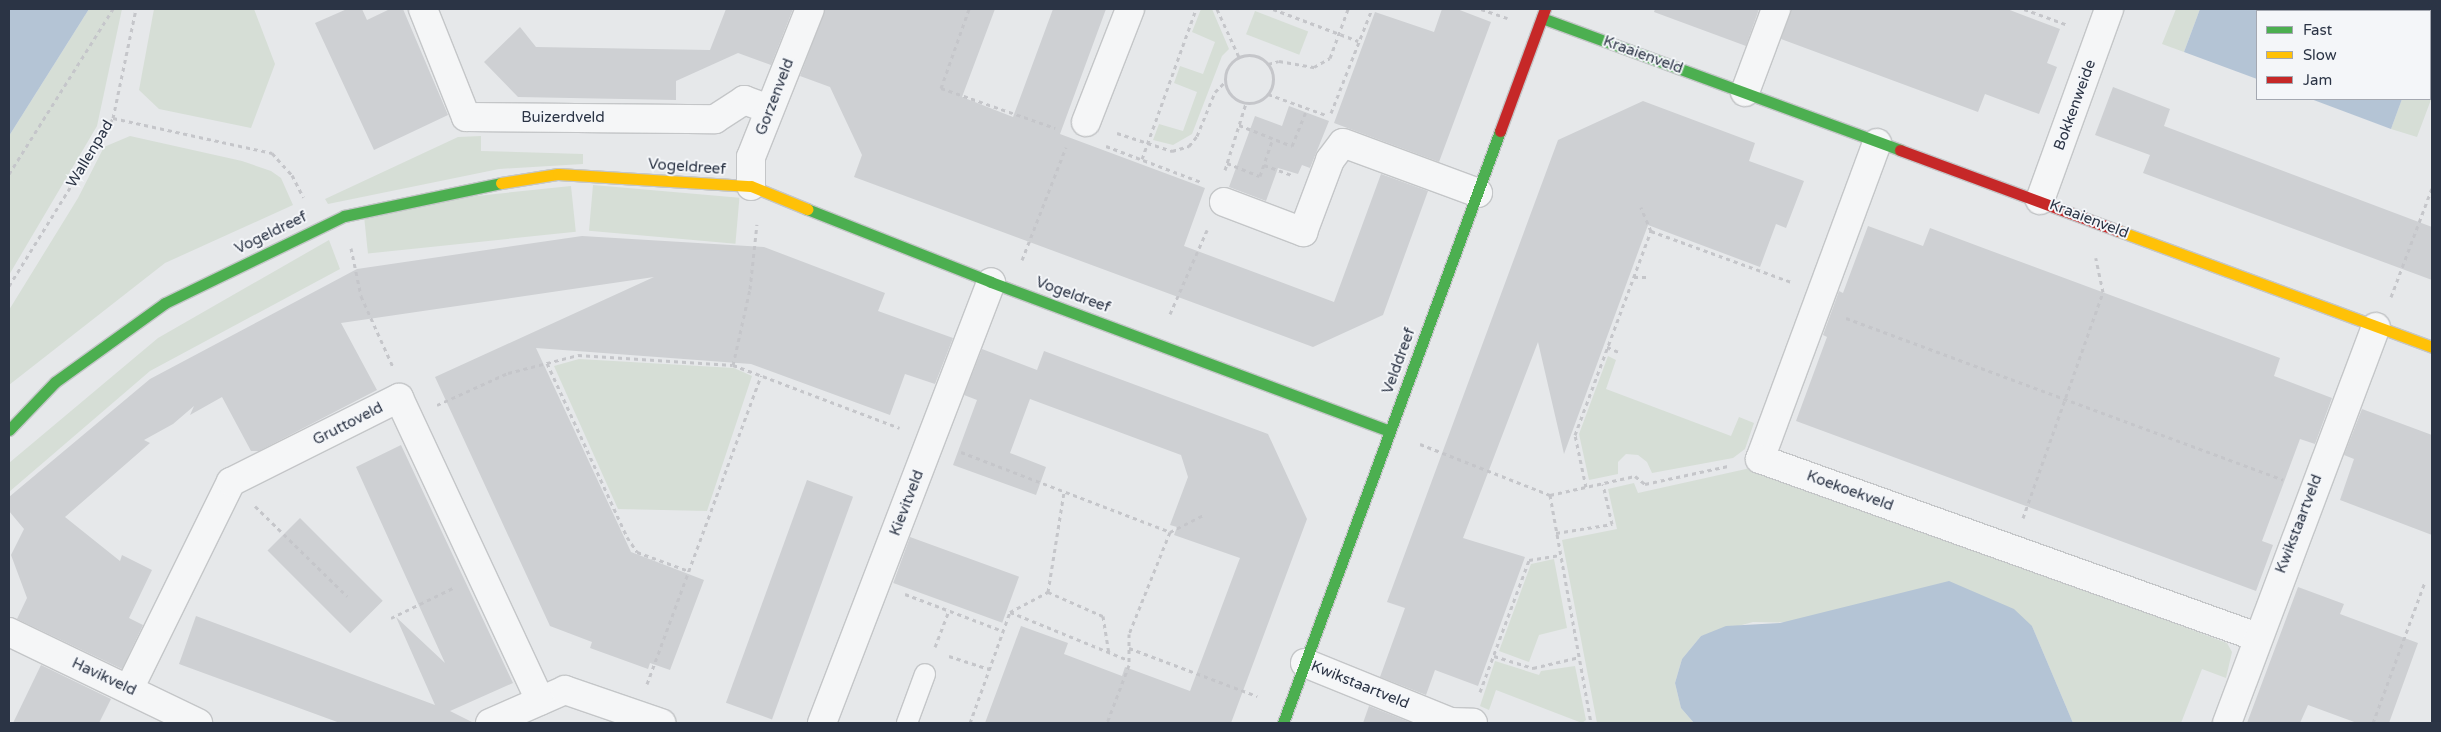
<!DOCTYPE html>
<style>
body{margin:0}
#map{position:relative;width:2441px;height:732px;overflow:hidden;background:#e6e8ea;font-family:"Varela Round",sans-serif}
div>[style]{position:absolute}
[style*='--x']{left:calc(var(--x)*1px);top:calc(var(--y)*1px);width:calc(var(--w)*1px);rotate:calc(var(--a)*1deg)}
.green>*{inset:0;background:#d6ded6;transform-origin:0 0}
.water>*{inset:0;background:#b4c4d5}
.building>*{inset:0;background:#ced0d3;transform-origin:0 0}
.path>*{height:3px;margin-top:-1.5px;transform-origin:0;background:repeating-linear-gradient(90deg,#c5c6ca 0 4px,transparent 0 8px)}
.path>.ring{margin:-1.5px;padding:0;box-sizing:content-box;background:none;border:3px solid #c5c6ca;border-radius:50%}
.roads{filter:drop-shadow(1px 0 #c4c6c8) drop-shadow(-1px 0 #c4c6c8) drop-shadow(0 1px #c4c6c8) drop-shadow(0 -1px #c4c6c8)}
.lane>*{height:20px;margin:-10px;padding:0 10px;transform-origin:10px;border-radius:10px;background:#f5f6f7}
.street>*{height:28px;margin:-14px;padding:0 14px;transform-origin:14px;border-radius:14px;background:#f5f6f7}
.fast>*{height:11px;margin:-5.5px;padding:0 5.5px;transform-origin:5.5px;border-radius:5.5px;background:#4caf50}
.slow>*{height:11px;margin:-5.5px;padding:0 5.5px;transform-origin:5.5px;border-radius:5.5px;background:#ffc107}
.jam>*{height:11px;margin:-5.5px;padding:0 5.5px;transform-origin:5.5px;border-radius:5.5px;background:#c62828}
span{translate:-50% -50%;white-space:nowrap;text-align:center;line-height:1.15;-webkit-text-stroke:4px #f4f6f9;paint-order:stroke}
.street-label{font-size:15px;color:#2b3445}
.frame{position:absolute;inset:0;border:10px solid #2b3445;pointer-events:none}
.legend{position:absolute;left:2256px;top:10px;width:175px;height:90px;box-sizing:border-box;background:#f4f6f9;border:1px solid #a4a8b1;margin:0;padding:6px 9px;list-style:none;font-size:15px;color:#2b3445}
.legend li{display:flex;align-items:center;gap:10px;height:25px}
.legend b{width:25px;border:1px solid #a4a8b1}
</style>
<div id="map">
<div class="green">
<div style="clip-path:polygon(89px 9px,122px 9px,97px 126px,9px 275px,9px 136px)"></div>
<div style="clip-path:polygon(154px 9px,254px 9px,275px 64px,251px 128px,159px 109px,139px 90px)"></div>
<div style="clip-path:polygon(1201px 9px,1212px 9px,1229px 49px,1222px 56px,1192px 134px,1173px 145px,1153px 140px,1159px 124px,1183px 131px,1197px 92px,1174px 83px,1180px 66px,1203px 74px,1215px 42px,1192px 32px)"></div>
<div style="clip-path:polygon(2176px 9px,2200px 9px,2184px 52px,2162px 44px)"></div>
<div style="left:1255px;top:11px;width:57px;height:25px;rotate:21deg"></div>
<div style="clip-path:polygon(2432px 33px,2432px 97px,2417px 137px,2391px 129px,2402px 99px,2430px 99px)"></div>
<div style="clip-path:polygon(130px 136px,242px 161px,271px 171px,281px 178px,293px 205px,165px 263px,9px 385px,9px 310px,78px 198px,104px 147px)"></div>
<div style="clip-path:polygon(481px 136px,481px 151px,583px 154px,583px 164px,499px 169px,328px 204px,325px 199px,458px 137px)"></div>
<div style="left:593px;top:185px;width:147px;height:46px;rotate:5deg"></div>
<div style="left:571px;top:186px;width:46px;height:209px;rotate:84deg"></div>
<div style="clip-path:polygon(329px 240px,340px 269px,150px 371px,9px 492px,9px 463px,158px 338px)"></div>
<div style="clip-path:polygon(1608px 356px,1616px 360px,1606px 389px,1731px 436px,1739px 417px,1754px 423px,1745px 449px,1733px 458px,1652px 473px,1647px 462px,1638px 455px,1626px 454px,1618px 462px,1618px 474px,1589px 480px,1579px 434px)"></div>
<div style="clip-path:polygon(579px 359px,734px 368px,752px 376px,707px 511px,618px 509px,554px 366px)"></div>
<div style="clip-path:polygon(1755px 467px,2227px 643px,2232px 652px,2226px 678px,2202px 669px,2181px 723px,2073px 723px,2032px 626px,1753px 622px,1701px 636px,1682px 659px,1675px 683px,1681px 708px,1694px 723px,1597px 723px,1562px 540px,1617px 529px,1608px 489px,1634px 483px,1638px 493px)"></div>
<div style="clip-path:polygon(1554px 559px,1567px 628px,1539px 635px,1529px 662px,1499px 651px,1531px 564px)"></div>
<div style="clip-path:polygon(1495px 661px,1539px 675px,1541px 671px,1575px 666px,1586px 720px,1582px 723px,1496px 690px,1489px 710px,1480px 706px)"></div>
</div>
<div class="water">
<div style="clip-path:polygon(9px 9px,89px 9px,9px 136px)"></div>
<div style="clip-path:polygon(2200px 9px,2432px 9px,2432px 33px,2430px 11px,2257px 11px,2257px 79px,2184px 52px)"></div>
<div style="clip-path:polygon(2311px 99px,2402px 99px,2391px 129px)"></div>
<div style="clip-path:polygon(1949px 581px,2014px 609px,2032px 626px,2073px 723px,1694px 723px,1681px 708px,1675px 683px,1682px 659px,1701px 636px,1726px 626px,1780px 623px)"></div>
</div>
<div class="building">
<div style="clip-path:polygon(347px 9px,362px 9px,367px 20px,390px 9px,403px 9px,448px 115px,374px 150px,315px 23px)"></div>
<div style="clip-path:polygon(726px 9px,793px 9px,771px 65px,738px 53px,676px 81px,676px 100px,518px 97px,484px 62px,520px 27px,536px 47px,710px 50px)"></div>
<div style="clip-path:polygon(825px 9px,995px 9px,962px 97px,1013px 117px,1053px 9px,1106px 9px,1060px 134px,1205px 188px,1184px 246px,1334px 302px,1381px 174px,1428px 191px,1383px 315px,1313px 347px,854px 177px,862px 155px,830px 87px,800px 76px)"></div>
<div style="clip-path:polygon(1442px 9px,1457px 9px,1491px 22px,1439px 162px,1334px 123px,1375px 12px,1434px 32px)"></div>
<div style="clip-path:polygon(1655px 9px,1759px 9px,1746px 46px,1654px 12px)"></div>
<div style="clip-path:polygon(1791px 9px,2007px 9px,2060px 29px,2047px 63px,2057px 67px,2039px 114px,1985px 94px,1978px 112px,1781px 39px)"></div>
<div style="clip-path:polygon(2113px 87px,2170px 109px,2164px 126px,2432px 227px,2432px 280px,2143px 173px,2150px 155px,2095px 135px)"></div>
<div style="clip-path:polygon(1643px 101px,1755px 143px,1749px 161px,1804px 181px,1786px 228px,1776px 224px,1760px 267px,1648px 225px,1564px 454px,1538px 342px,1463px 538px,1525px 557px,1478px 686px,1435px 670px,1426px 695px,1380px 677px,1405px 608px,1387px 602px,1558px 140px)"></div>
<div style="clip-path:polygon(1289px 106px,1329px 121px,1310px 168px,1302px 165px,1298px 174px,1278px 168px,1266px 201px,1229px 187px,1255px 116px,1282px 126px)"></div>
<div style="clip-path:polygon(1868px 226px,1923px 246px,1930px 228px,1986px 249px,2280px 358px,2274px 376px,2332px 398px,2315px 444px,2300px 439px,2262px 541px,2273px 545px,2256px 591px,1796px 421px,1827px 337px,1823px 335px,1839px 291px,1843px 293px)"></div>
<div style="clip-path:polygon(582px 236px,764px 247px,885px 293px,878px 311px,953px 338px,935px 384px,905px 374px,890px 415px,751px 364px,536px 348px,631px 552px,704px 580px,670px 670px,650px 663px,648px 669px,590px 648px,592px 642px,550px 626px,435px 377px,654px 277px,341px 323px,377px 390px,259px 451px,251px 451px,222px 397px,190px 415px,194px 406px,173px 424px,144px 440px,150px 443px,65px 517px,120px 561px,122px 555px,152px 570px,129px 618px,143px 625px,122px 669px,17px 619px,27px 598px,11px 555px,24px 529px,9px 511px,9px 497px,150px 379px,357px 269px)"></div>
<div style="clip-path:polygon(982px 349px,1037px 370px,1044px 351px,1268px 434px,1307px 519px,1231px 723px,985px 723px,1021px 626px,1068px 643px,1064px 654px,1122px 676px,1125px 667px,1190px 691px,1240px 558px,1174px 535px,1177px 527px,1170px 525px,1188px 477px,1181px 455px,1030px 399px,1010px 453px,1046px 467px,1036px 495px,953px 465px,977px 400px,964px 395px)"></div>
<div style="clip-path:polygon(2362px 409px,2432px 435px,2432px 535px,2340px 500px,2354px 459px,2344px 455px)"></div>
<div style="clip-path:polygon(401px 445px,513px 683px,450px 711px,474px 723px,340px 723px,179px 664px,196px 616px,435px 705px,396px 617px,445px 663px,356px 467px)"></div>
<div style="left:807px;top:480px;width:49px;height:237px;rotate:20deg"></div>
<div style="left:300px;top:518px;width:117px;height:46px;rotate:45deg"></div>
<div style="left:910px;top:537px;width:116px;height:49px;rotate:20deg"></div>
<div style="clip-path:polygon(2298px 587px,2344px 604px,2340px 614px,2418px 643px,2389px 723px,2357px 723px,2308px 705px,2300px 723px,2247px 723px)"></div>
<div style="clip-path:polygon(41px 665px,111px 699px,99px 723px,13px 723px)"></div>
<div style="clip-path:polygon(1369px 706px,1412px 723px,1363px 723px)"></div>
</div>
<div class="path">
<div style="--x:969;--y:9;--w:84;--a:109.5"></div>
<div style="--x:941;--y:88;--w:121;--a:19.3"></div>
<div style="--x:1217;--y:9;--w:53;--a:65.4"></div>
<div style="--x:1273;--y:9;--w:91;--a:20.6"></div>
<div style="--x:1481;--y:9;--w:28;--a:19"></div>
<div style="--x:2024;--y:9;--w:47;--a:20"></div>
<div class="ring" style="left:1225px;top:55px;width:45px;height:45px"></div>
<div style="--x:1268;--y:64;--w:11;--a:-15"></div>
<div style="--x:1279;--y:61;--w:36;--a:10"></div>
<div style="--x:1314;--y:67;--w:18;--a:-29"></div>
<div style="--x:1330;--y:58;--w:52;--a:-69.8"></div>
<div style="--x:1268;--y:94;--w:62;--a:19.9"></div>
<div style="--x:1331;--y:113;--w:112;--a:-68.5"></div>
<div style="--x:113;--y:118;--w:163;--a:12.4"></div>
<div style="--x:272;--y:153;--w:30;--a:48"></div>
<div style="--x:292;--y:175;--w:25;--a:63"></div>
<div style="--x:1239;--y:125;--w:57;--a:21.6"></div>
<div style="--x:1292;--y:146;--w:40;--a:-68"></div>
<div style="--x:1117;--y:133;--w:58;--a:18.1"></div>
<div style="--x:1172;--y:151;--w:18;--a:-16"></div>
<div style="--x:1189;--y:146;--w:13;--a:-51"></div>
<div style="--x:1197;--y:136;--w:48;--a:-67.8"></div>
<div style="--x:1215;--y:92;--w:13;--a:-45"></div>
<div style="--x:1106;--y:146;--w:102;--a:20.8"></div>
<div style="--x:1142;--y:159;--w:159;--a:-70.2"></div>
<div style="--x:1227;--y:163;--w:35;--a:22"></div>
<div style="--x:1260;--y:176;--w:40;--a:-71.1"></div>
<div style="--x:1264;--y:165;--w:29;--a:20"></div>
<div style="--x:1225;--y:170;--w:70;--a:-72.6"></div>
<div style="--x:9;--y:174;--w:195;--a:-57.8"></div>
<div style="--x:1651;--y:231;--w:149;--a:20"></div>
<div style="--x:351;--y:248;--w:49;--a:78.2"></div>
<div style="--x:361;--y:296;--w:78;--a:65.7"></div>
<div style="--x:1022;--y:260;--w:121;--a:-68.7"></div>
<div style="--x:1634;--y:277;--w:14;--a:0"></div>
<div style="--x:9;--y:286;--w:198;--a:-58.2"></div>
<div style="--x:113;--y:118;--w:111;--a:-78.1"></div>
<div style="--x:2391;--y:297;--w:116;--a:-69.4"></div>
<div style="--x:1170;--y:314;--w:92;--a:-66.2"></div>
<div style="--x:1846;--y:318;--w:466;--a:20.3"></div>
<div style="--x:1607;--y:347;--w:13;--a:23"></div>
<div style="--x:547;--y:363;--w:192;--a:65.3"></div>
<div style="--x:627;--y:537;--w:18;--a:56"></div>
<div style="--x:637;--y:552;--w:55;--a:20.1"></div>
<div style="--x:733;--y:365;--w:78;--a:-77.4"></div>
<div style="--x:750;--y:289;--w:65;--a:-83.9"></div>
<div style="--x:437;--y:405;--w:78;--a:-24.3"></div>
<div style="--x:508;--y:373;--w:72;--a:-14.4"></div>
<div style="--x:578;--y:355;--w:155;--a:3.7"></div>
<div style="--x:733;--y:365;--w:178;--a:20.7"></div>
<div style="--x:1420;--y:444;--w:140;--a:21.4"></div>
<div style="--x:1550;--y:495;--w:232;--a:79.8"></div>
<div style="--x:961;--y:452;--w:224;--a:20.9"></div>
<div style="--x:1170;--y:532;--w:110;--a:111.9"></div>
<div style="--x:1129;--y:634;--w:31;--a:90"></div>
<div style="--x:1129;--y:665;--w:62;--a:110.8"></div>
<div style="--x:1586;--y:487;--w:53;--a:-101.9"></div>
<div style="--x:1575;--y:435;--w:218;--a:-69.6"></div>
<div style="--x:1651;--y:231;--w:26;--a:-113"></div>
<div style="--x:1550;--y:495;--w:87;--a:-12.6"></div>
<div style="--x:1635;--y:476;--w:13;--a:39"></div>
<div style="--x:1645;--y:484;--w:85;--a:-12.2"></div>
<div style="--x:255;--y:506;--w:129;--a:44.4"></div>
<div style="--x:2023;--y:518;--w:240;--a:-70.5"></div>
<div style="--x:2103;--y:292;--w:35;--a:-102"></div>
<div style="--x:1170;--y:532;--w:38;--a:-27"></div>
<div style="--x:1556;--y:533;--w:57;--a:-9.1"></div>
<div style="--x:1612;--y:524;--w:41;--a:-102.7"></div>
<div style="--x:1048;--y:592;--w:60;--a:23.6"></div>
<div style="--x:1103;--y:616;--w:36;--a:81"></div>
<div style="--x:905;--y:594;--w:105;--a:20.7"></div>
<div style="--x:1010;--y:612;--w:127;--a:22.1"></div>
<div style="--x:391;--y:618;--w:69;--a:-25.8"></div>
<div style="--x:935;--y:647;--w:40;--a:-69"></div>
<div style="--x:1129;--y:648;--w:137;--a:20.6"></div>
<div style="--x:949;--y:656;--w:42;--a:18"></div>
<div style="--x:1494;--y:656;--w:41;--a:17.1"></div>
<div style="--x:1533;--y:668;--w:48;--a:-13.2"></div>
<div style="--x:647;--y:684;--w:329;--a:-69.7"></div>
<div style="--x:1480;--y:692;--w:141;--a:-69.6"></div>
<div style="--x:1529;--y:560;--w:30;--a:-9"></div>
<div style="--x:970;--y:723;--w:118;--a:-70.2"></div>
<div style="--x:1010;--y:612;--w:43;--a:-27.8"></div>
<div style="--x:1048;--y:592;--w:101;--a:-80.9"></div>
<div style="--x:2373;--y:723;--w:150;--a:-69.8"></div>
</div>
<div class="roads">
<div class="lane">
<div style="--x:907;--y:723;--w:52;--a:-69.8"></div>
</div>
<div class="street">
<div style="--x:423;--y:9;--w:116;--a:68.3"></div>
<div style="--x:466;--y:117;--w:249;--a:0.5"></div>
<div style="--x:715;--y:119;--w:35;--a:-33"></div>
<div style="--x:744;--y:100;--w:27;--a:20"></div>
<div style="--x:1745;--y:92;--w:89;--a:-69.5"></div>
<div style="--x:1086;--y:122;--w:121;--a:-68.7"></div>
<div style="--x:1877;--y:143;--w:337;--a:110.3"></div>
<div style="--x:1760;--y:459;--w:528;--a:19.7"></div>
<div style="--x:751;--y:186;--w:29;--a:-90"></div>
<div style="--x:751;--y:157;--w:159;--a:-68.3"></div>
<div style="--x:2040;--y:200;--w:203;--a:-70.1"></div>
<div style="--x:1224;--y:202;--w:85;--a:20.8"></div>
<div style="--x:1303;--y:232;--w:77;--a:-69.4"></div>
<div style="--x:1330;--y:160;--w:21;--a:-53"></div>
<div style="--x:1343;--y:143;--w:144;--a:20.3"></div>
<div style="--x:9;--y:632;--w:210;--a:25.7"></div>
<div style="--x:1305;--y:663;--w:157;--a:22.1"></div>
<div style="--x:1450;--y:722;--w:23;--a:2"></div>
<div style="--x:129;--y:689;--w:231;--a:-63.8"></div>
<div style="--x:231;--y:482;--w:188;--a:-26.6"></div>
<div style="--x:399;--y:398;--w:334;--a:65"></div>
<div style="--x:490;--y:723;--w:82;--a:-23.7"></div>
<div style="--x:565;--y:690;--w:102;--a:19"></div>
<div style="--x:822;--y:723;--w:472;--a:-69"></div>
<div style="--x:2227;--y:723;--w:423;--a:-69.4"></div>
</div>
<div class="fast">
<div style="--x:1542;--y:18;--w:382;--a:20.2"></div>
<div style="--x:807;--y:209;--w:198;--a:21.6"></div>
<div style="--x:991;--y:282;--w:425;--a:20.5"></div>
<div style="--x:9;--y:430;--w:66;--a:-46.2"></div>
<div style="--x:55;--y:382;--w:135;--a:-35.7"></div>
<div style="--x:165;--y:303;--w:199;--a:-25.9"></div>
<div style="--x:344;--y:216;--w:160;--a:-11.9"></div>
<div style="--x:1283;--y:723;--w:631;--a:-69.87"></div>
</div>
<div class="slow">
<div style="--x:501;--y:183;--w:58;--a:-9"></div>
<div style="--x:558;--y:174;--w:193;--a:3.6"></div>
<div style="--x:751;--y:186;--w:61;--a:22.3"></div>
<div style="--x:2119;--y:231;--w:334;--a:20.3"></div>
</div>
<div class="jam">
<div style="--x:1500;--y:131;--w:130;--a:-69.8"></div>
<div style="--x:1900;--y:150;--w:233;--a:20.3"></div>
</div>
</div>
<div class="street-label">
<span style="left:1643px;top:55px;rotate:20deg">Kraaienveld</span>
<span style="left:775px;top:97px;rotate:-69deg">Gorzenveld</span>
<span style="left:2075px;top:105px;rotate:-70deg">Bokkenweide</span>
<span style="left:563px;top:118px">Buizerdveld</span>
<span style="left:90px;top:154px;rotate:-59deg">Wallenpad</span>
<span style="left:687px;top:167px;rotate:4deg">Vogeldreef</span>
<span style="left:2089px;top:219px;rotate:21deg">Kraaienveld</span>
<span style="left:271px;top:233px;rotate:-26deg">Vogeldreef</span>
<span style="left:1073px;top:295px;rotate:20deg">Vogeldreef</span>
<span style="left:1399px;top:361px;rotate:-70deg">Velddreef</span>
<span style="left:348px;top:424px;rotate:-27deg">Gruttoveld</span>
<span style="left:1850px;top:491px;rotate:20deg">Koekoekveld</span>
<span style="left:907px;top:503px;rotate:-69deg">Kievitveld</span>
<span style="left:2299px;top:524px;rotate:-69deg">Kwikstaartveld</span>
<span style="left:104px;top:677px;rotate:25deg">Havikveld</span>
<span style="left:1360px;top:685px;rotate:22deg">Kwikstaartveld</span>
</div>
<div class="frame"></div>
<ul class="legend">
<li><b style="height:6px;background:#4caf50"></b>Fast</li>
<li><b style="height:6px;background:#ffc107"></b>Slow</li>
<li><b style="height:6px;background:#c62828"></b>Jam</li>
</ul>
</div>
